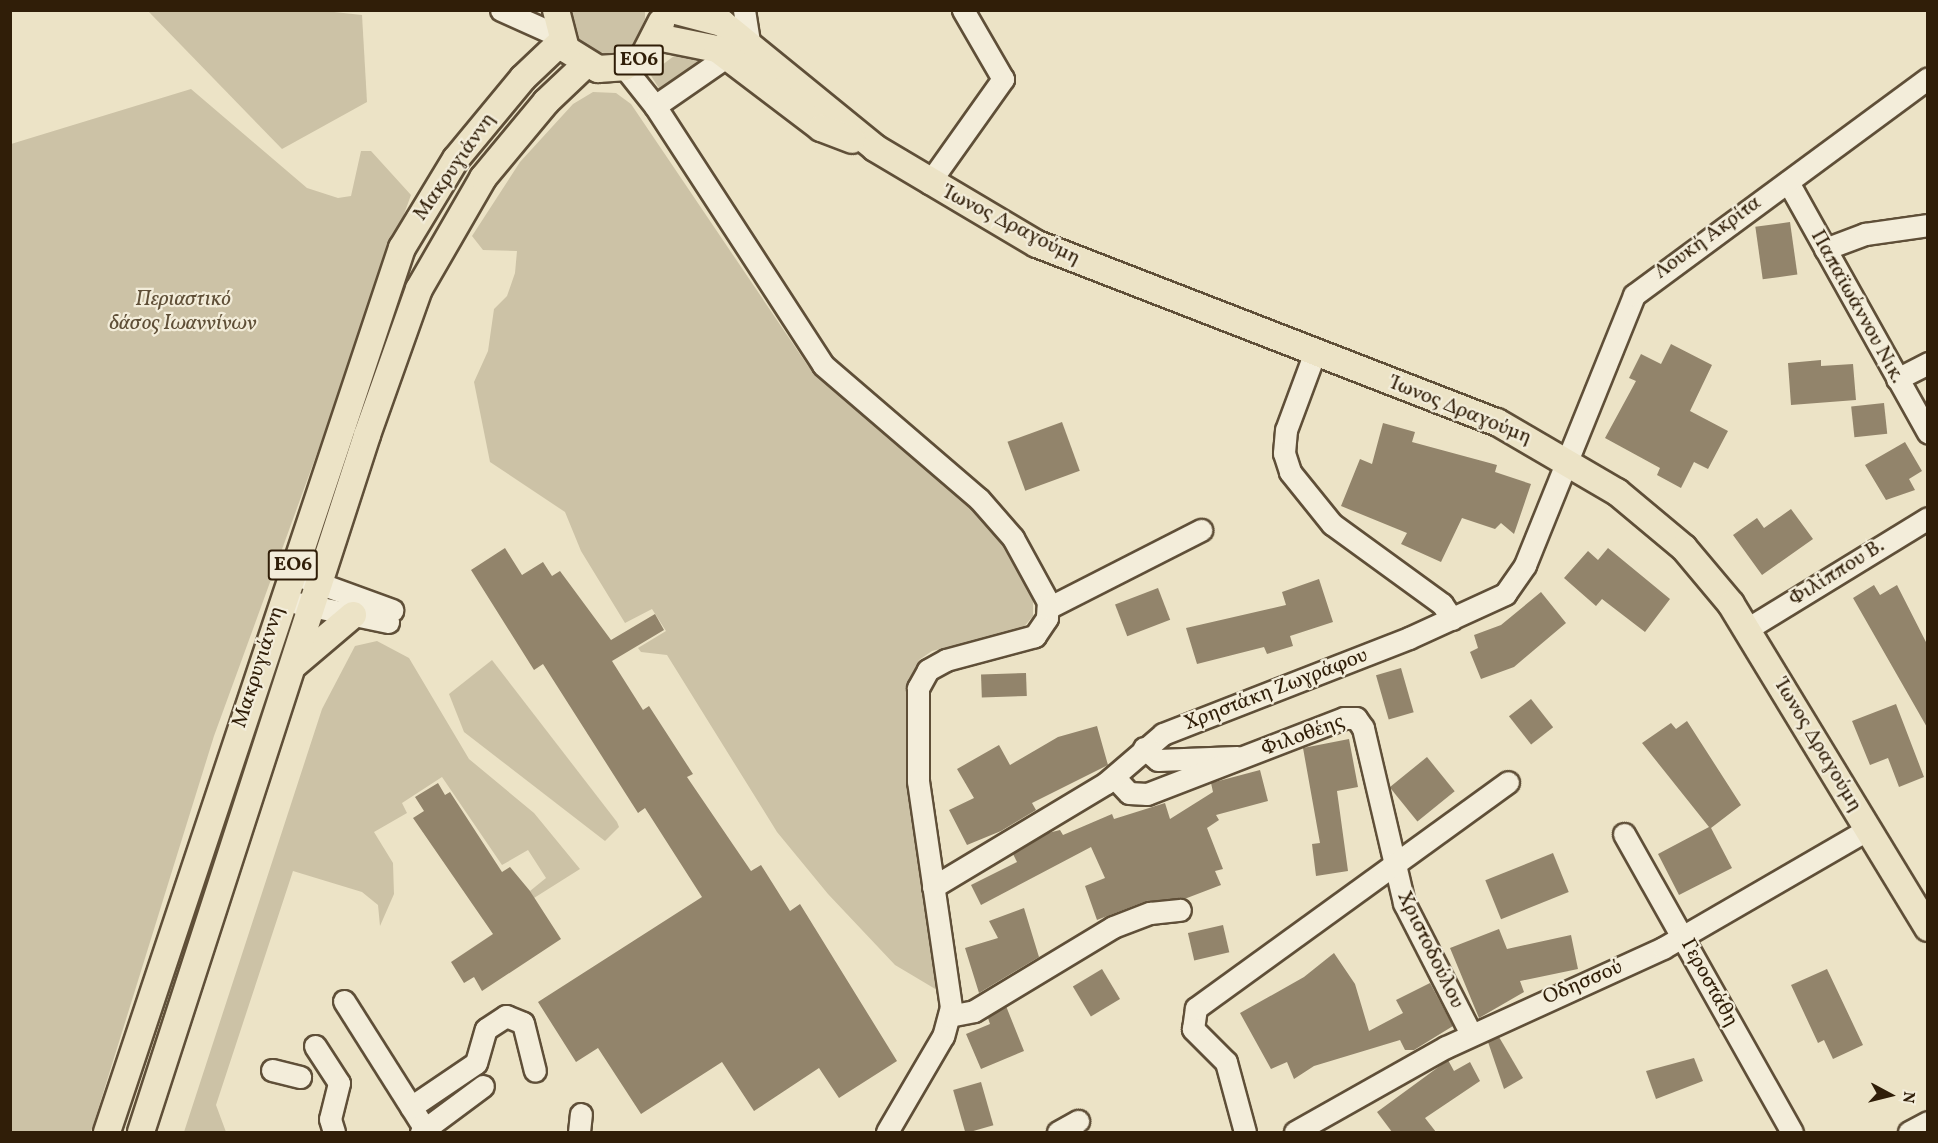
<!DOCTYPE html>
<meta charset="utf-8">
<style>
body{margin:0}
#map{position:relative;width:1938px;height:1143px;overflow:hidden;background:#ece3c6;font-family:Vollkorn,serif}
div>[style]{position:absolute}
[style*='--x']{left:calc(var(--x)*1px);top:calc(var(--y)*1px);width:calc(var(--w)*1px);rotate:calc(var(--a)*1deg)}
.green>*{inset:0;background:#ccc2a6}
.building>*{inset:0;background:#92846b;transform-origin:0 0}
.roads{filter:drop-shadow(2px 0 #5f4f38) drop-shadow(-2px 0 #5f4f38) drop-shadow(0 2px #5f4f38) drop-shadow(0 -2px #5f4f38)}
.minor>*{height:21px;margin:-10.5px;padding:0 10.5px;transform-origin:10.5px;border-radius:10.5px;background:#f3edda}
.major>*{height:26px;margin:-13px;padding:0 13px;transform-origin:13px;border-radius:13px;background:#ece3c6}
span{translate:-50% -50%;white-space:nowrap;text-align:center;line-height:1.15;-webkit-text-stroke:4.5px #f3edda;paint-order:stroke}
.shield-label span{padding:2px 4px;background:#f3edda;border:2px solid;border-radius:4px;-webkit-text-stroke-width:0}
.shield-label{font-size:20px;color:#301e08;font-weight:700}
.street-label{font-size:21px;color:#301e08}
.park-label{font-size:21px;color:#5f4f37;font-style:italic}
.frame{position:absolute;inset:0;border:12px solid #301e08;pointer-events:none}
.north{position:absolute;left:1860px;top:1065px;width:60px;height:60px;-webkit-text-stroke:4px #f3edda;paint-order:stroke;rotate:97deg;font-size:16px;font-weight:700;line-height:24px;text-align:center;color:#301e08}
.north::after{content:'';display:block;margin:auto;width:21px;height:27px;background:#301e08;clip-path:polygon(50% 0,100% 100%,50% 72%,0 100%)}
</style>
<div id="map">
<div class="green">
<div style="clip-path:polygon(325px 11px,362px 15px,367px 102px,282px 149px,148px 11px)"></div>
<div style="clip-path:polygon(571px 11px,645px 11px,645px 19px,634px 44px,608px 54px,590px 50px,576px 37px)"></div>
<div style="clip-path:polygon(678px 53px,709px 61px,660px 90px,650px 74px)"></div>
<div style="clip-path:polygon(191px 89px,307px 188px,338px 198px,351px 196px,361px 151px,371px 151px,411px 195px,214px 736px,91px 1132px,11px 1132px,11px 144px)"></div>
<div style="clip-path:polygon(593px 92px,616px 93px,631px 104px,808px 366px,954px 485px,1012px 552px,1033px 592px,1033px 616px,1022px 629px,932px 651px,919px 660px,909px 682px,912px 809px,941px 986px,937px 990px,895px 965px,828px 894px,777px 832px,667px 655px,641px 652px,638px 648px,666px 631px,652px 609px,625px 623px,581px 551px,565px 512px,490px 462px,474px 382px,488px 351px,494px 309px,507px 296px,515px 273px,517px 251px,483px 250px,472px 236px,520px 162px,573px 104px)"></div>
<div style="clip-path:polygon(377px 641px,409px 658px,469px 759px,534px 813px,580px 869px,534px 898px,530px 891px,546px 878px,528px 850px,502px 865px,442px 777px,402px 803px,407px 813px,374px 832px,393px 863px,394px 894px,380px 926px,378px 905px,362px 892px,293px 871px,216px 1105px,226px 1132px,184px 1132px,322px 709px,355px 646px)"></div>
<div style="clip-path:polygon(492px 660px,617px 822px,619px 827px,605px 841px,464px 732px,449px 694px)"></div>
</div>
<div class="building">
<div style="left:1790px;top:222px;width:53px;height:35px;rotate:82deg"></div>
<div style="clip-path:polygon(1671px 344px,1712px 365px,1690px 411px,1728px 431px,1708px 469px,1694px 462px,1681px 488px,1657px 475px,1660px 468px,1605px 438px,1636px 381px,1629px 378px,1641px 354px,1661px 364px)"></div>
<div style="clip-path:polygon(1821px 360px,1821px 366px,1853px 364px,1856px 400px,1791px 405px,1788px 363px)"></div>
<div style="left:1884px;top:403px;width:31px;height:33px;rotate:84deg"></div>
<div style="left:1062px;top:422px;width:52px;height:58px;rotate:70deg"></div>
<div style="clip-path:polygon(1383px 423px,1415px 432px,1412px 442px,1497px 465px,1495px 472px,1531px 484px,1514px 534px,1501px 523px,1495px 529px,1462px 518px,1441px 562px,1401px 544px,1407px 533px,1341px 506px,1360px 459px,1372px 464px)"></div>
<div style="clip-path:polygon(1905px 442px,1922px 471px,1909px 479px,1915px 490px,1886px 500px,1865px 465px)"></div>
<div style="clip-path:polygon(1791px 509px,1813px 539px,1762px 575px,1733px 535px,1757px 518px,1764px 528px)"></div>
<div style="clip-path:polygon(505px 548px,522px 575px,543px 562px,552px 576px,560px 571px,611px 640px,655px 614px,664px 630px,612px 661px,643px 710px,649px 706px,693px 774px,687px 777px,751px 871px,761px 865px,790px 911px,800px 904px,897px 1061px,839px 1098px,819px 1068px,754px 1111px,722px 1062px,641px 1114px,598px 1048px,576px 1062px,538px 1002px,702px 897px,645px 808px,638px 813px,543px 664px,534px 670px,471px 570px)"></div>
<div style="clip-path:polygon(1608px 548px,1670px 599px,1645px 632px,1602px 599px,1596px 606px,1564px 578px,1588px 551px,1598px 560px)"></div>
<div style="clip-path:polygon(1319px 579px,1333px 622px,1290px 636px,1293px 646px,1267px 654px,1264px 647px,1197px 664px,1186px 628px,1286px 605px,1282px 592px)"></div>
<div style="clip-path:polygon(1874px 585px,1880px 595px,1897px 585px,1928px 646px,1928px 729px,1853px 598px)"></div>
<div style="left:1158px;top:588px;width:34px;height:46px;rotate:69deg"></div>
<div style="clip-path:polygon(1541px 592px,1566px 623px,1514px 667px,1481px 679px,1470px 652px,1478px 648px,1474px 635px,1501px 625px)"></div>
<div style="left:1401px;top:668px;width:46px;height:26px;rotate:74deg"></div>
<div style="left:1026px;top:673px;width:23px;height:45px;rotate:88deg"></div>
<div style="left:1531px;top:699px;width:36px;height:28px;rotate:52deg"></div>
<div style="clip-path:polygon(1896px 704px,1924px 777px,1899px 787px,1888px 758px,1870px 765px,1852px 721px)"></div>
<div style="clip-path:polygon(1687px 721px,1741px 805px,1711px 828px,1732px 868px,1679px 895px,1658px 854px,1709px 827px,1642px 743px,1671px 723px,1676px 729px)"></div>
<div style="clip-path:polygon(1097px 726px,1108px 765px,1032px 803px,1036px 810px,1001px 831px,967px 845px,949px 810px,974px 798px,957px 769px,999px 745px,1010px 765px,1058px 737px)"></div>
<div style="clip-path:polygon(1349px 739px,1358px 787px,1337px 791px,1348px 871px,1316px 876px,1312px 844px,1320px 843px,1303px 748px)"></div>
<div style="left:1427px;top:757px;width:44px;height:48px;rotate:51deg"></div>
<div style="clip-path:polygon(1260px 770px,1268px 801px,1216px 815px,1219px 820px,1207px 828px,1223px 869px,1215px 871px,1221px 885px,1187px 898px,1146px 901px,1097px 920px,1085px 886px,1105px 878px,1091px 847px,981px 905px,971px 885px,1017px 862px,1013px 854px,1048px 833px,1060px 830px,1063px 835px,1112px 814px,1114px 819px,1165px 803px,1170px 819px,1213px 792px,1211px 783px)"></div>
<div style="clip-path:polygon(438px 783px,445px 795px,450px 792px,502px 872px,510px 867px,530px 891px,561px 939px,482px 991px,474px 977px,464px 983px,451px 962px,493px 934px,413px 818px,424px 811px,415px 797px)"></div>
<div style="left:1553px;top:853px;width:42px;height:73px;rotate:68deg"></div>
<div style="clip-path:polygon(1024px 908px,1039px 957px,979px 993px,965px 948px,998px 938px,989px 921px)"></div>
<div style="left:1223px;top:925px;width:28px;height:36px;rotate:77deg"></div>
<div style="clip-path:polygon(1499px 929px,1507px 949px,1571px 935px,1578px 969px,1520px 981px,1524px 992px,1479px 1018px,1450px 948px)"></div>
<div style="clip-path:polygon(1334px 953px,1355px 984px,1369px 1031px,1403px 1013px,1396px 1000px,1430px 983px,1453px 1026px,1414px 1050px,1405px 1050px,1400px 1040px,1314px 1066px,1294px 1079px,1287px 1062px,1271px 1069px,1240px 1013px,1304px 977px)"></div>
<div style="left:1102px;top:969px;width:35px;height:34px;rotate:59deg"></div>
<div style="clip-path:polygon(1827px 969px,1863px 1045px,1833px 1059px,1824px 1040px,1818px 1043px,1791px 985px)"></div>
<div style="clip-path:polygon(1006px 1006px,1024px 1051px,981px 1069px,966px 1034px,990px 1024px,988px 1018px)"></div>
<div style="clip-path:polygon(1499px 1037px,1523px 1078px,1504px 1089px,1488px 1042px)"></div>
<div style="clip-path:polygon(1694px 1058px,1703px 1081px,1656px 1099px,1646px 1071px)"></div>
<div style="clip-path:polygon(1448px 1060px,1454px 1071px,1470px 1062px,1480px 1081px,1425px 1118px,1436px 1132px,1392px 1132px,1377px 1112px)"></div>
<div style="left:981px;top:1082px;width:45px;height:29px;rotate:74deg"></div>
</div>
<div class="roads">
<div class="minor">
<div style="--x:501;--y:10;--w:64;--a:24.1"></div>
<div style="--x:744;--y:10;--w:33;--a:81"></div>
<div style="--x:624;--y:67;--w:50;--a:51.5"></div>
<div style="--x:655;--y:106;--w:309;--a:57"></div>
<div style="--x:823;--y:365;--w:206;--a:40.7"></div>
<div style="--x:979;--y:499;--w:52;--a:48.9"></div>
<div style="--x:1013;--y:538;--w:73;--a:61.3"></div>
<div style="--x:1048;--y:602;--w:16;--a:94"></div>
<div style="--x:1047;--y:618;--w:22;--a:124"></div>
<div style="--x:1035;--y:636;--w:92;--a:164.9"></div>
<div style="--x:946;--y:660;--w:21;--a:151"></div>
<div style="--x:928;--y:670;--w:21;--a:119"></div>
<div style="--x:918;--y:688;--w:93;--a:90"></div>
<div style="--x:918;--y:781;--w:228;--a:81.7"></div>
<div style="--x:951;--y:1007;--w:30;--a:105"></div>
<div style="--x:943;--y:1036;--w:111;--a:120.3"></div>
<div style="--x:655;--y:106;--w:90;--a:-34.6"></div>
<div style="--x:1788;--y:182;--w:287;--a:60.8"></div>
<div style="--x:929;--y:183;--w:128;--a:-54.6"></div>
<div style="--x:1003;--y:79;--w:80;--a:-120.1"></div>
<div style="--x:1825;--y:249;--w:43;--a:-20.6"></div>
<div style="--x:1865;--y:234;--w:64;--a:-8.1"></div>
<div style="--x:1315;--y:352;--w:83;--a:110.4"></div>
<div style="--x:1286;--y:430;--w:23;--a:95"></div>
<div style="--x:1284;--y:453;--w:20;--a:72"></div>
<div style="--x:1290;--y:472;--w:67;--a:51.1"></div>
<div style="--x:1332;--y:524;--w:136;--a:36"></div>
<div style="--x:1442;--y:604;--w:18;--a:56"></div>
<div style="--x:1897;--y:379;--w:35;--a:-27"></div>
<div style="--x:291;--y:573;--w:108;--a:20.1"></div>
<div style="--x:297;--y:603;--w:93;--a:11.8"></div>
<div style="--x:1048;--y:608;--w:172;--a:-27"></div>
<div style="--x:1747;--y:629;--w:212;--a:-31.5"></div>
<div style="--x:1144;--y:748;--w:18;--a:41"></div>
<div style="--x:1158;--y:760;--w:79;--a:-2.2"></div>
<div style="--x:1114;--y:777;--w:22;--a:47"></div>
<div style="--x:1129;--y:793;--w:18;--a:3"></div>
<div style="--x:1147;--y:794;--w:211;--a:-21.1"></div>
<div style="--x:1344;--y:718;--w:12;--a:0"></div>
<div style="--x:1356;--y:718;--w:12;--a:55"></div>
<div style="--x:1363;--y:728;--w:180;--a:76.8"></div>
<div style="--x:1404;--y:903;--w:147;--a:62.9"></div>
<div style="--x:1624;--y:834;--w:342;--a:60.6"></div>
<div style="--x:933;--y:887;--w:202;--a:-31"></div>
<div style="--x:1106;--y:783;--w:75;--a:-40.7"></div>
<div style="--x:1163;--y:734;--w:264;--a:-21.3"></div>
<div style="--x:1409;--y:638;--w:106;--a:-24.6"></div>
<div style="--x:1505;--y:594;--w:35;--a:-55"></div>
<div style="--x:1525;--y:565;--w:291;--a:-68"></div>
<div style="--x:1634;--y:295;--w:365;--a:-36.4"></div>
<div style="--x:344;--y:1001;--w:151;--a:57.7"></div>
<div style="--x:949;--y:1016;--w:25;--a:-11"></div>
<div style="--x:974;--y:1011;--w:162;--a:-31.1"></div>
<div style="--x:1113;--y:927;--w:40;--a:-21"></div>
<div style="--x:1150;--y:913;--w:30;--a:-6"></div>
<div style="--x:315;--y:1046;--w:44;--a:57"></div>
<div style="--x:339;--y:1083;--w:37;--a:104"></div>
<div style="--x:330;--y:1119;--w:14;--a:73"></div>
<div style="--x:272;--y:1070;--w:29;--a:14"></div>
<div style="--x:411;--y:1107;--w:78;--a:-34.1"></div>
<div style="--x:476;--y:1063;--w:35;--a:-74"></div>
<div style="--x:486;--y:1029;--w:24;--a:-33"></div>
<div style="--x:506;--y:1016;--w:18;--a:22"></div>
<div style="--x:523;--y:1023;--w:49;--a:76"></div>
<div style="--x:421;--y:1132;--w:77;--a:-36.6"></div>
<div style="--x:579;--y:1132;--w:18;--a:-84"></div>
<div style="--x:1058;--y:1132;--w:23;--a:-29"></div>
<div style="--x:1245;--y:1132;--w:73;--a:-105.2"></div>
<div style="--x:1226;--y:1062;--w:47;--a:-135"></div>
<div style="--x:1193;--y:1029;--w:21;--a:-82"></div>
<div style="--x:1196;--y:1008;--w:385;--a:-35.9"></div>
<div style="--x:1295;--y:1132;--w:173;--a:-29.4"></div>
<div style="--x:1446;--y:1047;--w:239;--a:-24.5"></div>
<div style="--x:1663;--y:948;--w:237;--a:-30.1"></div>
<div style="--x:1909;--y:1132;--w:21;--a:-28"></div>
</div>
<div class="major">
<div style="--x:556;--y:10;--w:40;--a:75.6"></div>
<div style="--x:566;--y:49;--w:38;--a:32"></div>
<div style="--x:598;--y:69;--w:26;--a:-4"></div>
<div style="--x:624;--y:67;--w:23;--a:-29"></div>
<div style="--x:644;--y:56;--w:38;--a:-63"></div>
<div style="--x:672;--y:10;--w:52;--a:14.6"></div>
<div style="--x:722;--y:23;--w:198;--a:39.2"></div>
<div style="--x:875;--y:148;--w:188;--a:30.7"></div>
<div style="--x:1037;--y:244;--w:493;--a:21.2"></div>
<div style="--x:1497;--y:422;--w:139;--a:30.3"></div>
<div style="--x:1617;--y:492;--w:87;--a:39.9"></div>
<div style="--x:1684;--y:548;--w:73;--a:50"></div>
<div style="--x:1731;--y:604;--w:379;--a:58.7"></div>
<div style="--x:657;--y:37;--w:61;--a:11.3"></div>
<div style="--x:717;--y:49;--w:131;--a:37.2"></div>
<div style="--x:821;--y:128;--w:33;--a:21"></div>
<div style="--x:295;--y:664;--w:76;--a:-40.2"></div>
<div style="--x:107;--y:1132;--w:932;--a:-71.55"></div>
<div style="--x:402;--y:248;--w:104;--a:-58.8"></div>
<div style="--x:456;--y:159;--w:105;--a:-50.4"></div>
<div style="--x:523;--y:78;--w:52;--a:-43.5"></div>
<div style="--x:141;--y:1132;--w:733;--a:-72.03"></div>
<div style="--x:367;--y:435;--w:155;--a:-70.4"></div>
<div style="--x:419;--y:289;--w:128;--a:-60"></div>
<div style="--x:483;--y:178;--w:99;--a:-50.3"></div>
<div style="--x:546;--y:102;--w:54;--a:-43.5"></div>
</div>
</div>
<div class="shield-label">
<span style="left:639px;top:60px">ΕΟ6</span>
<span style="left:293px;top:565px">ΕΟ6</span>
</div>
<div class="street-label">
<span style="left:455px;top:167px;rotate:-55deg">Μακρυγιάννη</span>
<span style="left:1012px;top:226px;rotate:27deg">Ίωνος Δραγούμη</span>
<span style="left:1708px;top:238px;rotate:-36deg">Λουκή Ακρίτα</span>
<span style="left:1857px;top:307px;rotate:61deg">Παπαϊωάννου Νικ.</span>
<span style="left:1461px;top:411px;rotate:22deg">Ίωνος Δραγούμη</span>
<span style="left:1837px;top:573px;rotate:-32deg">Φιλίππου Β.</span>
<span style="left:259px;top:667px;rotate:-72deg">Μακρυγιάννη</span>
<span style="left:1276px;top:690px;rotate:-21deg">Χρηστάκη Ζωγράφου</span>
<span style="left:1303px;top:736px;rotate:-20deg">Φιλοθέης</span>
<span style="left:1818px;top:746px;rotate:59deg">Ίωνος Δραγούμη</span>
<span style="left:1430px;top:950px;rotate:64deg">Χριστοδούλου</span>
<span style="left:1583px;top:983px;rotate:-23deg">Οδησσού</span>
<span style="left:1709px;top:983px;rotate:61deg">Γεροστάθη</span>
</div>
<div class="park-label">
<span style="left:183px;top:312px">Περιαστικό<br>δάσος Ιωαννίνων</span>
</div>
<div class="frame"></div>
<div class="north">N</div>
</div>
